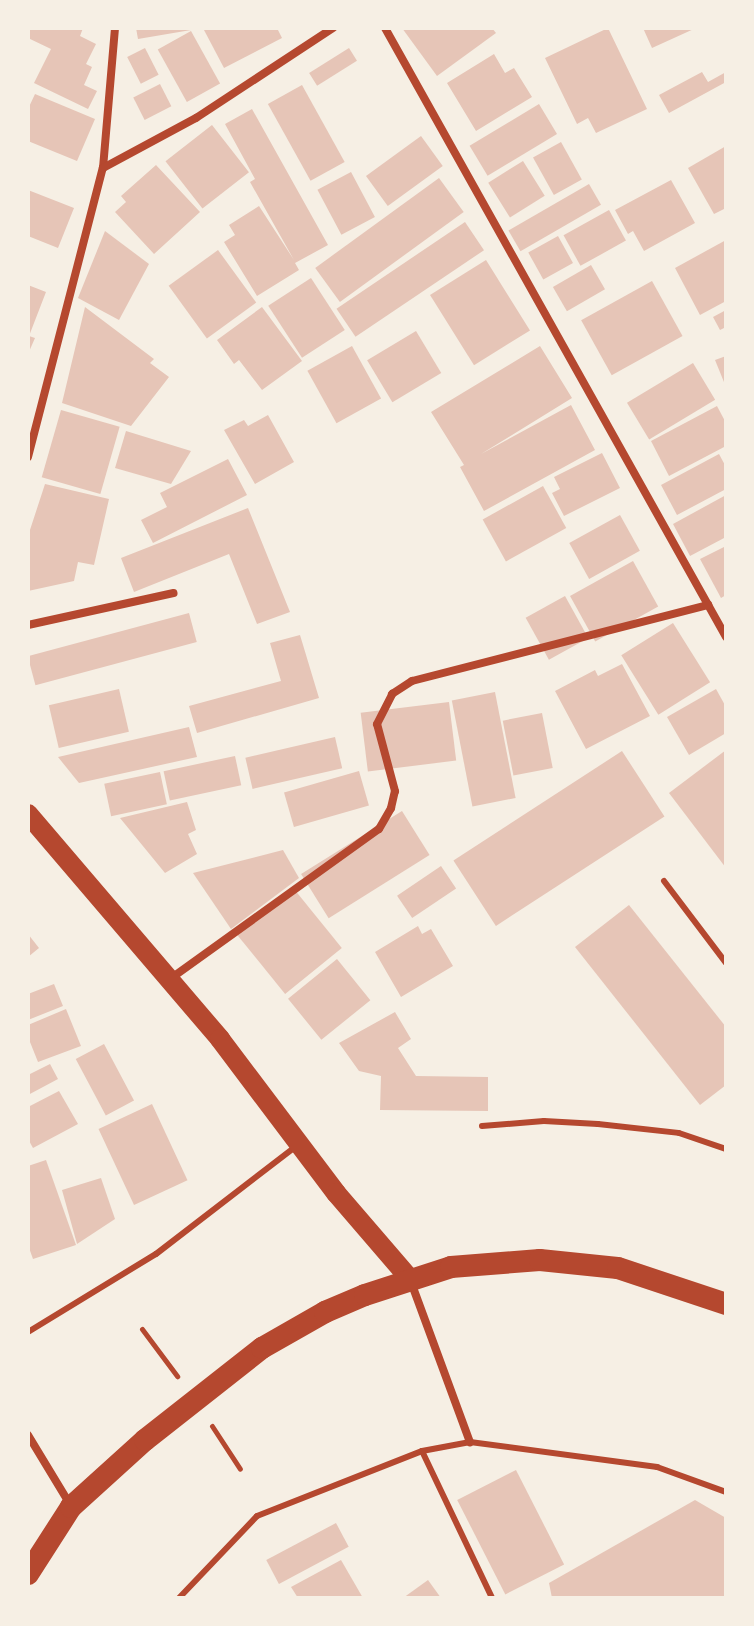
<!DOCTYPE html>
<style>
body{margin:0}
#map{position:relative;width:754px;height:1626px;overflow:hidden;background:#f6efe4;font-family:"Space Grotesk",sans-serif}
div>[style]{position:absolute}
[style*='--x']{left:calc(var(--x)*1px);top:calc(var(--y)*1px);width:calc(var(--w)*1px);rotate:calc(var(--a)*1deg)}
.building>*{inset:0;background:#e6c5b7;transform-origin:0 0}
.path>*{height:5px;margin:-2.5px;padding:0 2.5px;transform-origin:2.5px;border-radius:2.5px;background:#b5482f}
.service>*{height:6px;margin:-3px;padding:0 3px;transform-origin:3px;border-radius:3px;background:#b5482f}
.minor>*{height:8px;margin:-4px;padding:0 4px;transform-origin:4px;border-radius:4px;background:#b5482f}
.primary>*{height:20px;margin:-10px;padding:0 10px;transform-origin:10px;border-radius:10px;background:#b5482f}
.trunk>*{height:22px;margin:-11px;padding:0 11px;transform-origin:11px;border-radius:11px;background:#b5482f}
span{translate:-50% -50%;white-space:nowrap;text-align:center;line-height:1.15;-webkit-text-stroke:6px #f6efe4;paint-order:stroke}
.frame{position:absolute;inset:0;border:30px solid #f6efe4;pointer-events:none}
</style>
<div id="map">
<div class="building">
<div style="clip-path:polygon(28px 28px,83px 28px,80px 36px,96px 44px,86px 64px,92px 67px,84px 85px,97px 91px,88px 109px,34px 83px,51px 49px,28px 38px)"></div>
<div style="clip-path:polygon(136px 28px,191px 28px,191px 30px,138px 39px)"></div>
<div style="clip-path:polygon(209px 28px,277px 28px,282px 38px,224px 68px,204px 30px)"></div>
<div style="clip-path:polygon(402px 28px,492px 28px,496px 33px,437px 76px)"></div>
<div style="clip-path:polygon(608px 28px,647px 109px,596px 133px,588px 118px,577px 124px,545px 58px)"></div>
<div style="clip-path:polygon(643px 28px,696px 28px,652px 48px)"></div>
<div style="left:191px;top:31px;width:60px;height:38px;rotate:61deg"></div>
<div style="left:145px;top:48px;width:30px;height:20px;rotate:63deg"></div>
<div style="left:349px;top:48px;width:15px;height:47px;rotate:58deg"></div>
<div style="clip-path:polygon(494px 54px,505px 73px,514px 68px,532px 97px,476px 131px,447px 83px)"></div>
<div style="clip-path:polygon(702px 72px,708px 82px,726px 72px,726px 82px,669px 113px,659px 95px)"></div>
<div style="left:160px;top:84px;width:25px;height:30px;rotate:63deg"></div>
<div style="left:302px;top:85px;width:88px;height:39px;rotate:61deg"></div>
<div style="clip-path:polygon(35px 94px,95px 119px,77px 161px,28px 141px,28px 109px)"></div>
<div style="left:539px;top:104px;width:35px;height:81px;rotate:59deg"></div>
<div style="clip-path:polygon(252px 109px,328px 245px,295px 263px,299px 270px,257px 296px,224px 242px,235px 235px,229px 225px,259px 206px,294px 260px,250px 182px,255px 179px,225px 124px)"></div>
<div style="left:212px;top:125px;width:60px;height:59px;rotate:52deg"></div>
<div style="left:421px;top:136px;width:37px;height:68px;rotate:54deg"></div>
<div style="left:561px;top:142px;width:43px;height:32px;rotate:61deg"></div>
<div style="clip-path:polygon(726px 146px,726px 208px,714px 214px,688px 168px)"></div>
<div style="left:523px;top:161px;width:41px;height:41px;rotate:58deg"></div>
<div style="clip-path:polygon(156px 165px,200px 212px,154px 254px,115px 212px,126px 202px,121px 196px)"></div>
<div style="left:351px;top:172px;width:51px;height:38px;rotate:62deg"></div>
<div style="left:439px;top:178px;width:42px;height:153px;rotate:54deg"></div>
<div style="clip-path:polygon(671px 180px,695px 223px,644px 251px,633px 231px,628px 234px,615px 210px)"></div>
<div style="left:589px;top:184px;width:24px;height:93px;rotate:60deg"></div>
<div style="clip-path:polygon(28px 190px,74px 208px,58px 248px,28px 236px)"></div>
<div style="left:609px;top:210px;width:35px;height:52px;rotate:61deg"></div>
<div style="left:465px;top:222px;width:34px;height:155px;rotate:56deg"></div>
<div style="clip-path:polygon(105px 231px,149px 264px,119px 320px,78px 298px)"></div>
<div style="left:558px;top:236px;width:31px;height:34px;rotate:61deg"></div>
<div style="clip-path:polygon(726px 240px,726px 301px,700px 315px,675px 268px)"></div>
<div style="left:218px;top:250px;width:65px;height:61px;rotate:54deg"></div>
<div style="left:486px;top:260px;width:83px;height:66px;rotate:58deg"></div>
<div style="left:591px;top:265px;width:28px;height:44px;rotate:60deg"></div>
<div style="left:311px;top:278px;width:62px;height:51px;rotate:57deg"></div>
<div style="left:652px;top:281px;width:63px;height:81px;rotate:61deg"></div>
<div style="clip-path:polygon(28px 285px,46px 292px,29px 336px,35px 338px,28px 354px)"></div>
<div style="clip-path:polygon(85px 307px,154px 359px,150px 363px,169px 377px,131px 426px,62px 403px)"></div>
<div style="clip-path:polygon(262px 307px,302px 361px,262px 390px,239px 360px,234px 364px,217px 340px)"></div>
<div style="clip-path:polygon(726px 310px,726px 327px,720px 330px,713px 317px)"></div>
<div style="left:416px;top:331px;width:49px;height:57px;rotate:59deg"></div>
<div style="left:352px;top:346px;width:60px;height:51px;rotate:61deg"></div>
<div style="clip-path:polygon(540px 346px,572px 398px,481px 454px,571px 405px,595px 450px,484px 511px,460px 467px,464px 465px,431px 412px)"></div>
<div style="clip-path:polygon(726px 356px,726px 387px,715px 360px)"></div>
<div style="left:693px;top:363px;width:43px;height:77px;rotate:59deg"></div>
<div style="clip-path:polygon(717px 406px,726px 423px,726px 446px,669px 476px,651px 441px)"></div>
<div style="left:61px;top:410px;width:61px;height:70px;rotate:16deg"></div>
<div style="clip-path:polygon(268px 415px,294px 462px,255px 484px,224px 430px,244px 420px,248px 426px)"></div>
<div style="clip-path:polygon(126px 431px,191px 451px,171px 484px,115px 468px)"></div>
<div style="clip-path:polygon(602px 453px,620px 488px,564px 516px,552px 493px,560px 489px,554px 477px)"></div>
<div style="clip-path:polygon(719px 454px,726px 467px,726px 489px,677px 515px,661px 485px)"></div>
<div style="clip-path:polygon(228px 459px,247px 495px,153px 543px,141px 520px,167px 507px,160px 493px)"></div>
<div style="clip-path:polygon(45px 484px,109px 499px,94px 565px,78px 562px,74px 581px,28px 591px,28px 536px)"></div>
<div style="left:543px;top:486px;width:48px;height:69px;rotate:61deg"></div>
<div style="clip-path:polygon(726px 495px,726px 537px,690px 556px,673px 524px)"></div>
<div style="clip-path:polygon(248px 508px,290px 612px,257px 624px,229px 554px,134px 592px,121px 558px)"></div>
<div style="left:620px;top:515px;width:41px;height:58px;rotate:61deg"></div>
<div style="clip-path:polygon(726px 546px,726px 595px,721px 598px,700px 559px)"></div>
<div style="left:633px;top:561px;width:52px;height:72px;rotate:61deg"></div>
<div style="left:565px;top:596px;width:48px;height:45px;rotate:61deg"></div>
<div style="left:189px;top:613px;width:30px;height:167px;rotate:75deg"></div>
<div style="left:673px;top:623px;width:70px;height:61px;rotate:58deg"></div>
<div style="clip-path:polygon(300px 635px,319px 698px,197px 733px,189px 706px,281px 681px,270px 643px)"></div>
<div style="clip-path:polygon(622px 664px,650px 716px,586px 749px,555px 691px,595px 670px,598px 676px)"></div>
<div style="left:119px;top:689px;width:44px;height:72px;rotate:77deg"></div>
<div style="clip-path:polygon(716px 689px,726px 707px,726px 733px,689px 755px,667px 717px)"></div>
<div style="left:495px;top:692px;width:108px;height:44px;rotate:79deg"></div>
<div style="left:449px;top:702px;width:59px;height:89px;rotate:83deg"></div>
<div style="left:542px;top:713px;width:56px;height:40px;rotate:79deg"></div>
<div style="clip-path:polygon(189px 727px,197px 757px,79px 783px,58px 757px)"></div>
<div style="left:335px;top:737px;width:32px;height:92px;rotate:77deg"></div>
<div style="clip-path:polygon(726px 750px,726px 868px,669px 793px)"></div>
<div style="left:622px;top:751px;width:78px;height:201px;rotate:57deg"></div>
<div style="left:235px;top:756px;width:30px;height:73px;rotate:78deg"></div>
<div style="left:359px;top:771px;width:36px;height:78px;rotate:74deg"></div>
<div style="left:160px;top:772px;width:33px;height:57px;rotate:78deg"></div>
<div style="clip-path:polygon(187px 802px,196px 830px,188px 834px,197px 854px,165px 873px,120px 818px)"></div>
<div style="left:402px;top:811px;width:52px;height:119px;rotate:58deg"></div>
<div style="clip-path:polygon(283px 850px,299px 878px,231px 929px,193px 873px)"></div>
<div style="left:441px;top:866px;width:27px;height:53px;rotate:56deg"></div>
<div style="left:294px;top:889px;width:76px;height:73px;rotate:51deg"></div>
<div style="clip-path:polygon(629px 905px,726px 1027px,726px 1085px,700px 1105px,575px 947px)"></div>
<div style="clip-path:polygon(418px 926px,422px 934px,431px 929px,453px 966px,401px 997px,375px 952px)"></div>
<div style="clip-path:polygon(28px 934px,39px 948px,28px 957px)"></div>
<div style="left:337px;top:959px;width:53px;height:63px;rotate:51deg"></div>
<div style="clip-path:polygon(54px 984px,63px 1006px,28px 1020px,28px 994px)"></div>
<div style="clip-path:polygon(66px 1009px,81px 1046px,38px 1062px,28px 1037px,28px 1025px)"></div>
<div style="clip-path:polygon(395px 1012px,411px 1039px,398px 1048px,416px 1076px,488px 1077px,488px 1111px,380px 1110px,381px 1076px,359px 1071px,339px 1043px)"></div>
<div style="left:104px;top:1044px;width:64px;height:32px;rotate:62deg"></div>
<div style="clip-path:polygon(50px 1064px,58px 1079px,28px 1095px,28px 1075px)"></div>
<div style="clip-path:polygon(59px 1091px,78px 1124px,33px 1148px,28px 1139px,28px 1107px)"></div>
<div style="left:152px;top:1104px;width:84px;height:59px;rotate:65deg"></div>
<div style="clip-path:polygon(46px 1160px,76px 1245px,33px 1259px,28px 1245px,28px 1166px)"></div>
<div style="clip-path:polygon(101px 1178px,115px 1219px,77px 1244px,62px 1190px)"></div>
<div style="left:516px;top:1470px;width:106px;height:66px;rotate:63deg"></div>
<div style="clip-path:polygon(695px 1500px,726px 1518px,726px 1598px,552px 1598px,549px 1583px)"></div>
<div style="left:336px;top:1523px;width:27px;height:79px;rotate:62deg"></div>
<div style="clip-path:polygon(341px 1560px,363px 1598px,298px 1598px,291px 1587px)"></div>
<div style="clip-path:polygon(428px 1580px,441px 1598px,403px 1598px)"></div>
</div>
<div class="path">
<div style="--x:142;--y:1329;--w:59;--a:53.3"></div>
<div style="--x:212;--y:1426;--w:51;--a:56.9"></div>
</div>
<div class="service">
<div style="--x:664;--y:881;--w:103;--a:52.9"></div>
<div style="--x:482;--y:1126;--w:62;--a:-4.6"></div>
<div style="--x:544;--y:1121;--w:54;--a:3.2"></div>
<div style="--x:598;--y:1124;--w:81;--a:6.3"></div>
<div style="--x:679;--y:1133;--w:50;--a:18.8"></div>
<div style="--x:28;--y:1332;--w:150;--a:-31.4"></div>
<div style="--x:156;--y:1254;--w:177;--a:-37.6"></div>
<div style="--x:422;--y:1451;--w:163;--a:64.5"></div>
<div style="--x:179;--y:1598;--w:113;--a:-46.4"></div>
<div style="--x:257;--y:1516;--w:177;--a:-21.5"></div>
<div style="--x:422;--y:1451;--w:49;--a:-10.6"></div>
<div style="--x:470;--y:1442;--w:189;--a:7.6"></div>
<div style="--x:657;--y:1467;--w:73;--a:19.9"></div>
</div>
<div class="minor">
<div style="--x:385;--y:28;--w:698;--a:60.75"></div>
<div style="--x:103;--y:168;--w:141;--a:-85.1"></div>
<div style="--x:28;--y:457;--w:299;--a:-75.5"></div>
<div style="--x:103;--y:168;--w:106;--a:-28.3"></div>
<div style="--x:196;--y:118;--w:164;--a:-33.3"></div>
<div style="--x:28;--y:625;--w:149;--a:-12.4"></div>
<div style="--x:170;--y:979;--w:257;--a:-35.7"></div>
<div style="--x:379;--y:829;--w:24;--a:-60"></div>
<div style="--x:391;--y:808;--w:17;--a:-77"></div>
<div style="--x:395;--y:791;--w:69;--a:-105"></div>
<div style="--x:377;--y:724;--w:34;--a:-63"></div>
<div style="--x:392;--y:694;--w:24;--a:-33"></div>
<div style="--x:412;--y:681;--w:306;--a:-14.4"></div>
<div style="--x:411;--y:1282;--w:171;--a:69.8"></div>
<div style="--x:28;--y:1435;--w:83;--a:58.8"></div>
</div>
<div class="primary">
<div style="--x:28;--y:814;--w:296;--a:49.5"></div>
<div style="--x:220;--y:1039;--w:193;--a:53"></div>
<div style="--x:336;--y:1193;--w:113;--a:49.3"></div>
</div>
<div class="trunk">
<div style="--x:28;--y:1574;--w:80;--a:-57.3"></div>
<div style="--x:71;--y:1507;--w:100;--a:-42.2"></div>
<div style="--x:145;--y:1440;--w:149;--a:-38.2"></div>
<div style="--x:262;--y:1348;--w:73;--a:-29.7"></div>
<div style="--x:325;--y:1312;--w:43;--a:-23"></div>
<div style="--x:365;--y:1295;--w:90;--a:-18"></div>
<div style="--x:451;--y:1267;--w:89;--a:-4.5"></div>
<div style="--x:540;--y:1260;--w:78;--a:5.9"></div>
<div style="--x:618;--y:1268;--w:114;--a:18.4"></div>
</div>
<div class="frame"></div>
</div>
